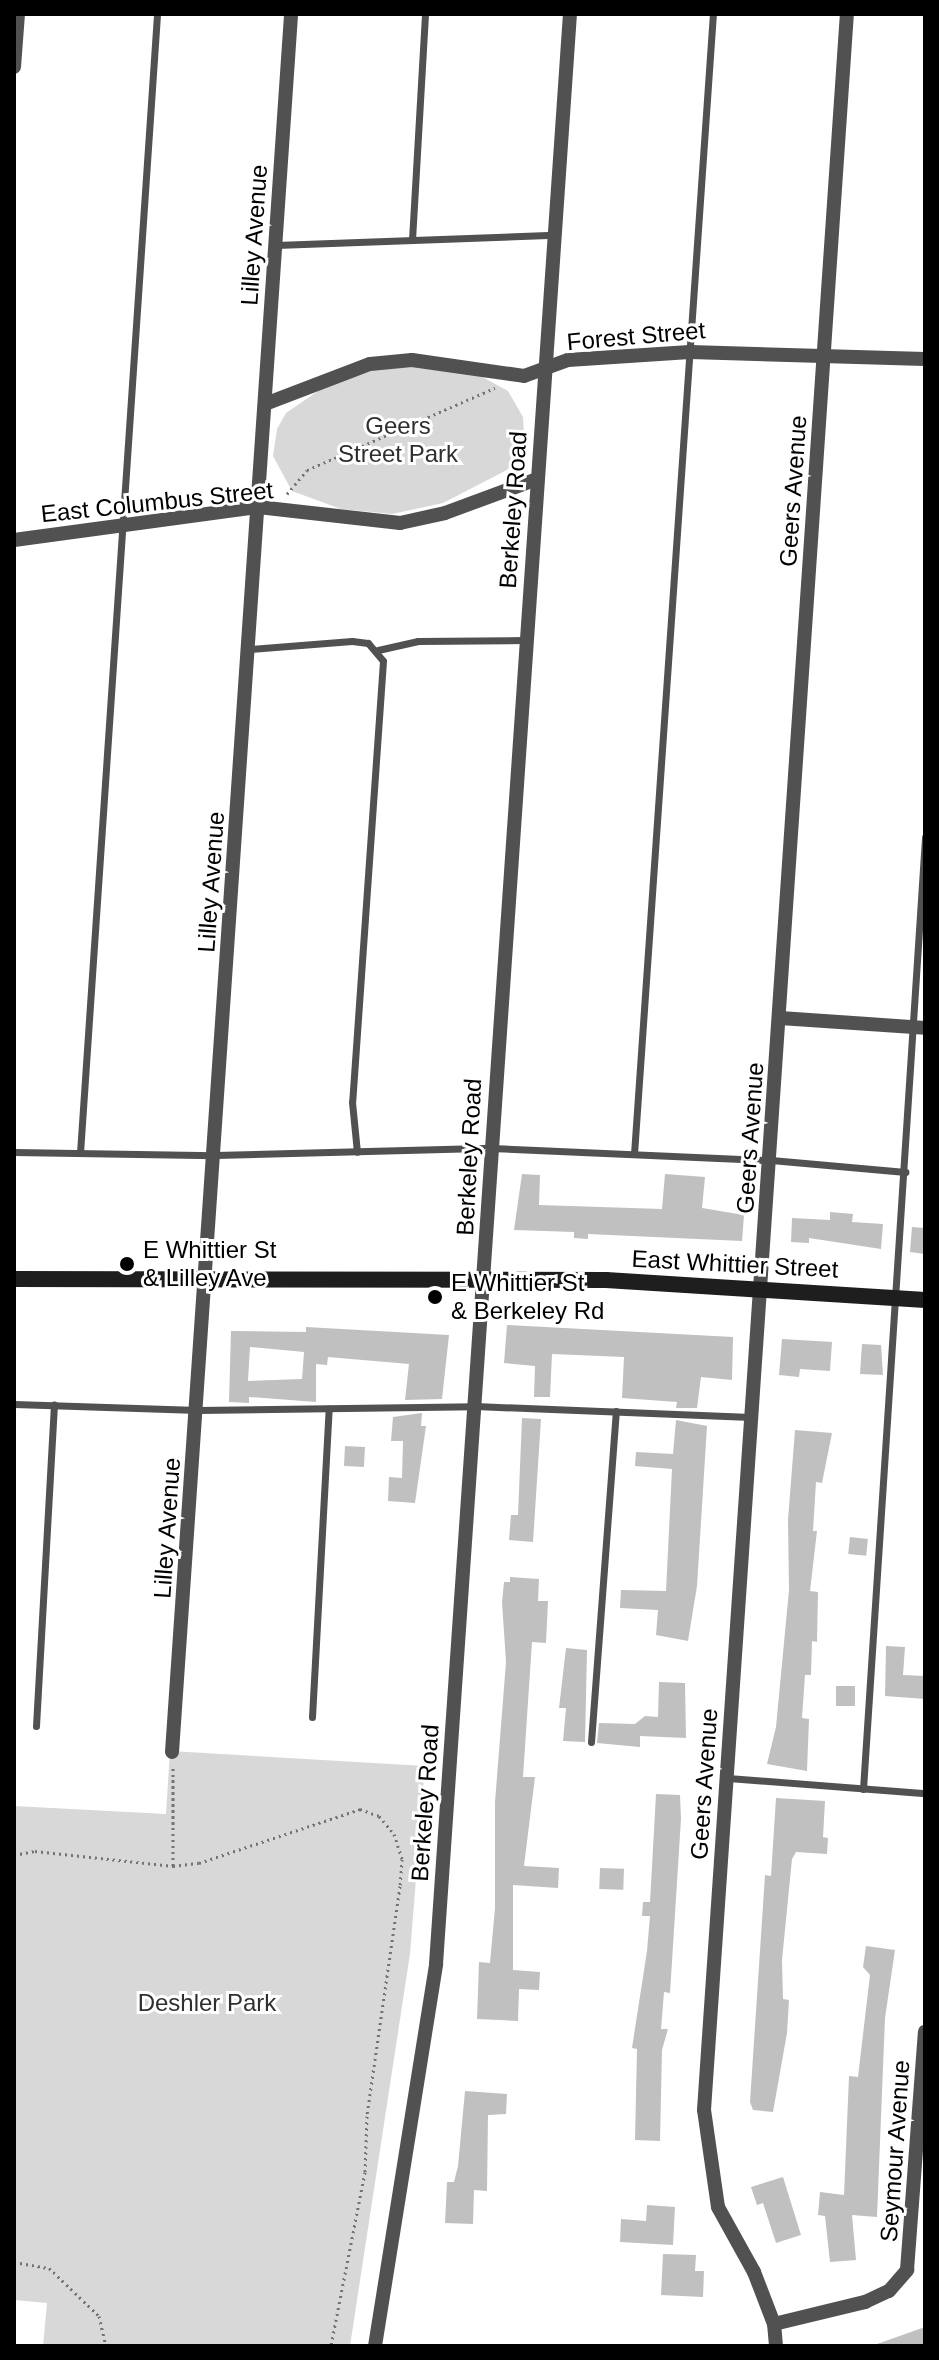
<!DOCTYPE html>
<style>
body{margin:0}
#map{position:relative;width:939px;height:2360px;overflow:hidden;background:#fff;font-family:Helvetica,sans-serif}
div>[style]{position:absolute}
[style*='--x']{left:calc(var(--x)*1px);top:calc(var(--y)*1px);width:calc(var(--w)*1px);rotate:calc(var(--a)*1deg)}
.green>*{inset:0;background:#d8d8d8}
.building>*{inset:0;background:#c0c0c0;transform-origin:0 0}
.path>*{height:3px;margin-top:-1.5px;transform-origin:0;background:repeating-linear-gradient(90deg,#737373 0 2px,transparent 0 6px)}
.lane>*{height:7px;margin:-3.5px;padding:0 3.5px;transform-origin:3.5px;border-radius:3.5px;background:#515151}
.street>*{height:14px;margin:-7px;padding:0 7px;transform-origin:7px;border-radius:7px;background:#515151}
.secondary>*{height:16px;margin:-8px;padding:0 8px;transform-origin:8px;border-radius:8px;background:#1e1e1e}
.dots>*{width:22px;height:22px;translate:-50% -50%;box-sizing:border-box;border:4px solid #fff;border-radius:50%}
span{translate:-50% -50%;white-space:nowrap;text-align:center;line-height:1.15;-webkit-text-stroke:6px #fff;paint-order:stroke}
.street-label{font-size:24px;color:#000}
.park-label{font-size:24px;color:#2f2f2f}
.poi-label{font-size:24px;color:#000}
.left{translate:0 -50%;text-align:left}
.frame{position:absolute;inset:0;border:16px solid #000;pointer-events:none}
</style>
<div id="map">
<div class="green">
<div style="clip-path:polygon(411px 365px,477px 374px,508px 391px,523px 417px,524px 435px,520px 453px,507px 470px,443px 503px,392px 514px,341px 509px,292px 491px,273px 456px,277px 429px,286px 413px,324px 387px,380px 368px)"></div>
<div style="clip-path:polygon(170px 1751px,425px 1766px,410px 1954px,350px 2346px,43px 2346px,47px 2303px,14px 2300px,14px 1806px,166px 1814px)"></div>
</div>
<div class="building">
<div style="clip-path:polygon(522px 1174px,540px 1175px,539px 1205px,662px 1209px,665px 1174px,705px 1177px,702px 1208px,744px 1215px,742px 1241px,588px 1234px,588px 1239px,574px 1238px,574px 1232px,514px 1230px)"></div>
<div style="clip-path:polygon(830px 1212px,853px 1214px,852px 1222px,883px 1224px,881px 1249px,809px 1238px,809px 1243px,791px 1242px,792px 1218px,830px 1220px)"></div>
<div style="clip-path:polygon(912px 1227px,925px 1228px,925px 1254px,910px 1252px)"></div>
<div style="clip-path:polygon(507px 1325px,733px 1337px,732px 1380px,701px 1377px,697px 1408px,676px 1408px,677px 1402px,622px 1398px,624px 1357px,552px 1354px,550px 1397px,534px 1397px,535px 1366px,504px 1363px)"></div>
<div style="clip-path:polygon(evenodd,306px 1327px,449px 1335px,442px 1399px,405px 1400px,409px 1364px,328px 1357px,327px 1365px,316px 1364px,316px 1402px,249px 1397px,249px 1403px,229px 1402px,231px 1331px,306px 1332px,306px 1327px,250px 1347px,304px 1352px,302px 1379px,248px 1381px,250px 1347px)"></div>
<div style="clip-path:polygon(782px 1339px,832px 1342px,830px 1371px,800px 1369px,799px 1377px,779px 1375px)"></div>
<div style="clip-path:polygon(862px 1344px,881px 1345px,883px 1375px,860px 1374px)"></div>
<div style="clip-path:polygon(422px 1413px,421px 1426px,426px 1426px,415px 1503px,388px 1501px,389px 1477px,402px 1478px,403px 1441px,391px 1441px,393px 1417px)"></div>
<div style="clip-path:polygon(522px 1418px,541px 1419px,533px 1542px,509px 1540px,511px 1515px,518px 1515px)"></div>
<div style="clip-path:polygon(676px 1420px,707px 1426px,697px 1586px,688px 1641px,656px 1635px,658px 1610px,620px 1608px,621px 1590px,666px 1591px,672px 1469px,635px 1466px,636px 1452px,673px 1454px)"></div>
<div style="clip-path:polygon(795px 1430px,832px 1433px,822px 1483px,816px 1482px,813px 1531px,817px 1531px,810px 1591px,818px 1592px,817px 1642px,812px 1641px,811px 1675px,805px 1675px,802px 1718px,809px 1719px,807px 1771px,767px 1764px,776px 1727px,789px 1590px,788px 1520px)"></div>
<div style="left:345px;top:1446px;width:20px;height:20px;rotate:3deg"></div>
<div style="left:850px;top:1537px;width:18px;height:17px;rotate:6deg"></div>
<div style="clip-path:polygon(510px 1577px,539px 1579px,538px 1601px,548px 1601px,546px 1643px,532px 1642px,523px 1777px,535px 1777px,524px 1866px,559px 1868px,558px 1888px,513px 1885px,513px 1970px,540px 1972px,539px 1990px,519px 1989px,518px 2021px,477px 2019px,479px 1962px,490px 1963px,495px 1908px,495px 1802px,506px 1662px,502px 1602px,504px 1582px,510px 1582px)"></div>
<div style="clip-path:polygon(886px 1646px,905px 1647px,903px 1675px,925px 1676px,925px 1699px,885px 1696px)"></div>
<div style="clip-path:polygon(566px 1648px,587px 1650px,585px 1742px,563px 1741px,566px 1708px,559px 1708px)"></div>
<div style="clip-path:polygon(659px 1682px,685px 1683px,686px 1738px,640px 1736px,640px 1747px,597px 1743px,599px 1723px,635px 1724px,645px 1716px,658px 1717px)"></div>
<div style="left:836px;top:1686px;width:19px;height:20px"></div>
<div style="clip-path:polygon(656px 1794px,680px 1795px,681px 1819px,670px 1993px,664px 1992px,661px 2029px,668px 2029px,662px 2050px,660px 2141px,635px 2140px,637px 2049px,632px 2048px,647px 1951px,650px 1916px,642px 1916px,643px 1902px,650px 1902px)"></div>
<div style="clip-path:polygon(776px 1798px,825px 1801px,823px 1837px,828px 1838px,827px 1854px,796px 1852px,792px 1859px,782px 1960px,783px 1999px,789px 2000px,787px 2033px,773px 2112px,753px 2110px,750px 2102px,765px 1875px,771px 1876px)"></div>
<div style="left:600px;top:1868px;width:24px;height:21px;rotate:2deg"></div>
<div style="clip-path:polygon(866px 1946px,895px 1950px,885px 2018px,877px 2217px,852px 2215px,856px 2260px,830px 2262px,825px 2216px,818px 2215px,820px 2192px,844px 2195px,849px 2076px,858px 2077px,870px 1975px,863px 1967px)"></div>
<div style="clip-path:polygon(465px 2091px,507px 2094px,506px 2114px,488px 2115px,487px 2191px,474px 2190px,473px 2224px,445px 2223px,447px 2182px,454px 2182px,458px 2166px)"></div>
<div style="clip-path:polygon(783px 2177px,801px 2235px,776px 2243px,763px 2203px,757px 2205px,751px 2187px)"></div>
<div style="clip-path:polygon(647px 2205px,675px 2207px,673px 2245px,620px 2242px,621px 2219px,646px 2221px)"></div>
<div style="clip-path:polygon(663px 2254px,696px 2255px,695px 2271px,704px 2271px,703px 2297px,661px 2295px)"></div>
<div style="clip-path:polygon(925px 2327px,925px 2346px,877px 2346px,877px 2344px)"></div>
</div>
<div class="path">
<div style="--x:287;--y:494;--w:31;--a:-50"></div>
<div style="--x:307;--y:470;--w:205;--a:-23.6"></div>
<div style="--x:14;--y:1855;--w:21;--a:-11"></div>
<div style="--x:35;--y:1851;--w:139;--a:6.2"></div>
<div style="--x:173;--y:1866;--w:26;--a:-7"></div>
<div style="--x:199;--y:1863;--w:170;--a:-18.5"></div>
<div style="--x:360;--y:1809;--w:20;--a:20"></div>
<div style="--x:379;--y:1816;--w:23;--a:50"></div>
<div style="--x:394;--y:1834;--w:26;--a:72"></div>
<div style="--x:402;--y:1859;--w:27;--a:94"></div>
<div style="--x:400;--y:1886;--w:232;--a:98.2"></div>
<div style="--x:367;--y:2116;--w:56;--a:92"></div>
<div style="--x:365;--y:2172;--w:177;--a:101.1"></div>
<div style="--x:173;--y:1866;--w:100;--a:-90"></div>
<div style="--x:14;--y:2262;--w:36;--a:10"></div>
<div style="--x:49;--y:2268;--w:69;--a:43.8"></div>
<div style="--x:99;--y:2316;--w:31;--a:77"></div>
</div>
<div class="lane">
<div style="--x:412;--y:240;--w:226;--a:-86.7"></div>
<div style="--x:276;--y:245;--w:279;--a:-2.1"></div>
<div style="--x:249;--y:649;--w:103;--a:-4.4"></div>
<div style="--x:352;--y:641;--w:16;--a:7"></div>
<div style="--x:368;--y:643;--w:23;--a:50"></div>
<div style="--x:383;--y:661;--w:442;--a:94"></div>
<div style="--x:352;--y:1102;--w:50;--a:84.3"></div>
<div style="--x:378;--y:650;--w:41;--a:-12.7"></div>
<div style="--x:418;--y:641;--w:108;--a:-0.5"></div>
<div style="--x:14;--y:1152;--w:201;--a:0.9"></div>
<div style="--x:215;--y:1155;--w:276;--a:-1.5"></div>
<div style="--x:491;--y:1148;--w:280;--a:2.5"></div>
<div style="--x:771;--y:1160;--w:135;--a:5.1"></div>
<div style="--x:80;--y:1153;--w:1142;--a:-86.13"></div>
<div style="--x:634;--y:1154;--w:1143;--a:-86.04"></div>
<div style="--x:14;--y:1404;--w:184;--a:1.9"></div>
<div style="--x:198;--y:1410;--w:277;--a:-0.8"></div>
<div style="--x:475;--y:1406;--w:276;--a:2.3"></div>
<div style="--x:312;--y:1717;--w:309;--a:-86.9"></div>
<div style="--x:36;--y:1726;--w:322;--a:-86.8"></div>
<div style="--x:591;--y:1742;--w:332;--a:-85.7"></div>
<div style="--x:728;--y:1778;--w:198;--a:4.4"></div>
<div style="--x:863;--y:1789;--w:954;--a:-86.27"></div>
</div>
<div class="street">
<div style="--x:14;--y:67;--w:53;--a:-85.7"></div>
<div style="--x:265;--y:404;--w:112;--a:-20.9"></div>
<div style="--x:370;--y:364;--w:42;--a:-5.4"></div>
<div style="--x:412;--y:360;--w:113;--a:8.1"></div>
<div style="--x:524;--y:376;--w:47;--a:-20"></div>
<div style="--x:568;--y:360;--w:122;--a:-3.8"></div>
<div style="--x:690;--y:352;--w:235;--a:1.7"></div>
<div style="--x:14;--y:540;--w:246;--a:-7.7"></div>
<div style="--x:258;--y:507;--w:143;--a:6.4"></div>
<div style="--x:400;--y:523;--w:46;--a:-12.5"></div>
<div style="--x:445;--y:513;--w:98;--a:-20.3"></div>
<div style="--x:780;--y:1018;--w:145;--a:3.9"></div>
<div style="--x:172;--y:1752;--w:1742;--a:-86.08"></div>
<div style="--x:774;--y:2324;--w:94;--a:-13.6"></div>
<div style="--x:865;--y:2302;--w:26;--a:-25"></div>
<div style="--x:889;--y:2291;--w:28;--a:-49"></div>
<div style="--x:907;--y:2270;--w:239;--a:-85.7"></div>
<div style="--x:375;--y:2346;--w:387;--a:-80.9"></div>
<div style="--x:436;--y:1964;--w:1955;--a:-86.07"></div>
<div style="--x:776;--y:2346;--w:22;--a:-95"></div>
<div style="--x:774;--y:2324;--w:56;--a:-111"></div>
<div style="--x:754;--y:2272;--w:74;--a:-119"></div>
<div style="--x:718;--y:2207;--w:98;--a:-98.2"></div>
<div style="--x:704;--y:2110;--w:2101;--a:-86.1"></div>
</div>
<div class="secondary">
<div style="--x:14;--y:1279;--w:592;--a:0.1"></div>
<div style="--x:606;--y:1280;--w:320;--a:3.6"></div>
</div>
<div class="dots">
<div style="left:127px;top:1264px;background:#000"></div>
<div style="left:435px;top:1297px;background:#000"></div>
</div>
<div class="street-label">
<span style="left:254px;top:235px;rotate:-86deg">Lilley Avenue</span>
<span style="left:636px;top:336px;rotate:-5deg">Forest Street</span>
<span style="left:793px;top:491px;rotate:-86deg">Geers Avenue</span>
<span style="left:157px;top:502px;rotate:-6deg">East Columbus Street</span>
<span style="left:513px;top:510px;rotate:-86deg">Berkeley Road</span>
<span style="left:211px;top:882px;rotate:-86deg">Lilley Avenue</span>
<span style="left:750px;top:1138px;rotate:-86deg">Geers Avenue</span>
<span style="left:469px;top:1157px;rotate:-87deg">Berkeley Road</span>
<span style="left:735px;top:1264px;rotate:3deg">East Whittier Street</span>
<span style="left:167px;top:1528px;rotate:-86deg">Lilley Avenue</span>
<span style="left:704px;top:1784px;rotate:-86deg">Geers Avenue</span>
<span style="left:425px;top:1803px;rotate:-86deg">Berkeley Road</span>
<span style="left:895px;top:2151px;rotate:-86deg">Seymour Avenue</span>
</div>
<div class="park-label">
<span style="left:398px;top:440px">Geers<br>Street Park</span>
<span style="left:207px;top:2003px">Deshler Park</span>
</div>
<div class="poi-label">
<span class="left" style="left:143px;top:1264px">E Whittier St<br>&amp; Lilley Ave</span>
<span class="left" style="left:451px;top:1297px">E Whittier St<br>&amp; Berkeley Rd</span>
</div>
<div class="frame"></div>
</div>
